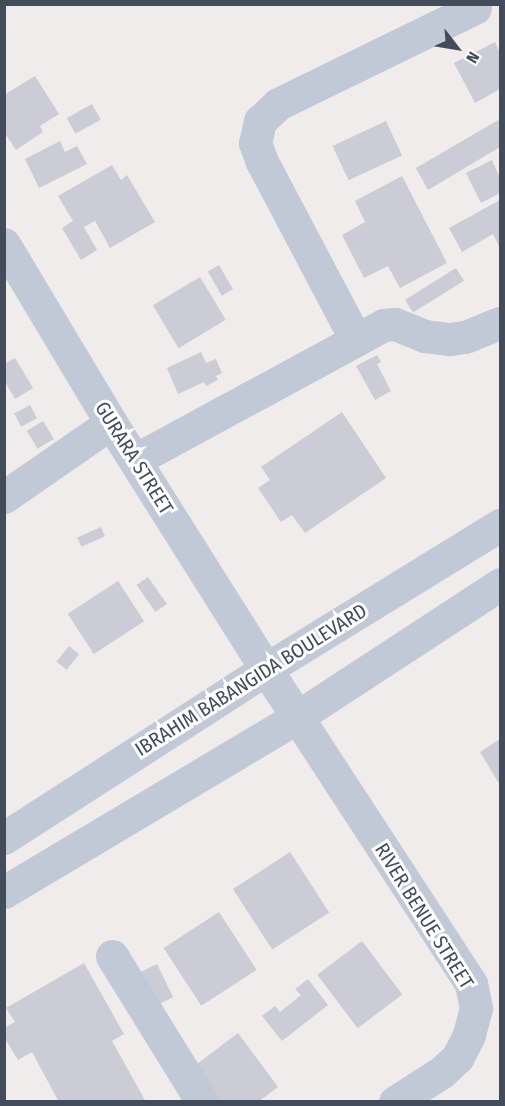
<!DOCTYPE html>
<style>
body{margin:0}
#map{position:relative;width:505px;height:1106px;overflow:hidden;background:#efeceb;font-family:"Fira Sans Condensed",sans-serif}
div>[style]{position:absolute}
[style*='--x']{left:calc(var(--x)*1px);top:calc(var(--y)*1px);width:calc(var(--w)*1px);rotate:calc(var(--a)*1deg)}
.building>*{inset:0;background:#cbccd5;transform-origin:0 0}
.minor>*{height:33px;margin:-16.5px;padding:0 16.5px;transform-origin:16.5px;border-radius:16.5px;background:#c0c9d5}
span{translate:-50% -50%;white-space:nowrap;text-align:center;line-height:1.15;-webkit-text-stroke:6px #fff;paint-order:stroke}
.street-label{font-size:20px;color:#434c5b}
.frame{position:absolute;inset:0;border:6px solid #434c5b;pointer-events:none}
.north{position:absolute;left:427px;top:18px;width:60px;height:60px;-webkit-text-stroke:4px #fff;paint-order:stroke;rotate:121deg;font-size:16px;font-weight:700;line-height:24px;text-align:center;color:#434c5b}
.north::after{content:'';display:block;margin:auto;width:21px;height:27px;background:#434c5b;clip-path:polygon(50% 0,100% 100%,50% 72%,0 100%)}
</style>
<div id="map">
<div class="building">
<div style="clip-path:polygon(495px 42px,500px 53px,500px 89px,475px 103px,454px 63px)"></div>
<div style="clip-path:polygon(35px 76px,59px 114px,40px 126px,43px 132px,16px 150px,4px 132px,4px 95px)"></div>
<div style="left:92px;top:104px;width:18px;height:29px;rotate:61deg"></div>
<div style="clip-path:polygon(500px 119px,500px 147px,428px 190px,416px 168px)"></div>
<div style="left:386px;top:121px;width:38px;height:59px;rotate:65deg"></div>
<div style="clip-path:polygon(60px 141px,65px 152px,77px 146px,87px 164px,39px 188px,25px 159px)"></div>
<div style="clip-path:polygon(492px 160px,500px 178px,500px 193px,481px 203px,466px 173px)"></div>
<div style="clip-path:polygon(112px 165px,121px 180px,127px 175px,155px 222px,110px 248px,95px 221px,84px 227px,97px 250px,81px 260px,62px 228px,73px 221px,58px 196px)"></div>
<div style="clip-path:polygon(402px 176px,447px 263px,400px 288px,388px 266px,364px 278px,342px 235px,365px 222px,355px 201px)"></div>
<div style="clip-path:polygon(500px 200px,500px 248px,493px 234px,462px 252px,449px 228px)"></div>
<div style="left:219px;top:265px;width:28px;height:13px;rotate:60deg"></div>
<div style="left:456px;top:268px;width:15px;height:60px;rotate:58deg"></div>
<div style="left:200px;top:277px;width:50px;height:55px;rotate:59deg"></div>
<div style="clip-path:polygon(201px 352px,206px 363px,216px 359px,222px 373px,216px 376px,218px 380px,206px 386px,204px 382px,178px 394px,167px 368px)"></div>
<div style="clip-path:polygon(377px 355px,381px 362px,377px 364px,391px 391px,375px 400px,356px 366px)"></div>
<div style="clip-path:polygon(15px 358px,33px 388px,15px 399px,4px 380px,4px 364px)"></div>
<div style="left:30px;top:405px;width:15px;height:18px;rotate:62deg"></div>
<div style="clip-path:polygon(342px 412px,386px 478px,305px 533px,292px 515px,281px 522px,258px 488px,270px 480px,261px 467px)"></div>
<div style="left:43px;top:421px;width:21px;height:19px;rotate:59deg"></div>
<div style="left:101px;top:527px;width:10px;height:26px;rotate:66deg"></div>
<div style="left:148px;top:577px;width:33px;height:14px;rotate:55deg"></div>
<div style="left:118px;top:581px;width:48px;height:60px;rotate:57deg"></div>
<div style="left:69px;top:646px;width:13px;height:20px;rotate:39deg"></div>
<div style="clip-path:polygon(500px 739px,500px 785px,480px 752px)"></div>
<div style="left:290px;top:852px;width:72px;height:68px;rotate:57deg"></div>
<div style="left:219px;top:912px;width:69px;height:66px;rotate:57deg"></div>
<div style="left:362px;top:941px;width:67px;height:56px;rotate:53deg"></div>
<div style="clip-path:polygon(84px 963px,124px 1034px,112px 1041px,146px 1102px,59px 1102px,32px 1052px,18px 1060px,4px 1037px,4px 1028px,15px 1022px,6px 1008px)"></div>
<div style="left:157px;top:964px;width:37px;height:23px;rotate:64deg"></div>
<div style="clip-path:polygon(308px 979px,328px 1005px,282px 1041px,262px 1016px,275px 1006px,280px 1012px,301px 995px,295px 989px)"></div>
<div style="clip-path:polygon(238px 1033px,278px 1087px,258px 1102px,219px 1102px,193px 1067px)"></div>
</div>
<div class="minor">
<div style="--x:4;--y:244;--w:209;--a:59.1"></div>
<div style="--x:111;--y:423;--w:291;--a:57.8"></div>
<div style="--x:266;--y:669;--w:376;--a:56.9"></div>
<div style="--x:471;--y:984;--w:25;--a:78"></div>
<div style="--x:476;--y:1008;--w:28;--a:105"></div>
<div style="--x:469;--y:1035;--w:25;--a:117"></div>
<div style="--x:458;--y:1057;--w:22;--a:137"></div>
<div style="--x:442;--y:1072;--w:56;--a:147.4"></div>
<div style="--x:356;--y:340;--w:201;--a:-117.8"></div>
<div style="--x:262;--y:162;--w:20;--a:-110"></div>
<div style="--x:255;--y:143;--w:23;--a:-77"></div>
<div style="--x:260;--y:121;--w:25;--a:-43"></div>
<div style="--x:278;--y:104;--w:219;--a:-26"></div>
<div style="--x:135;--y:460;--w:283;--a:-28.5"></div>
<div style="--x:384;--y:325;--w:11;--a:-5"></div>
<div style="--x:395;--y:324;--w:31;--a:22"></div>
<div style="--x:424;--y:336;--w:26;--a:7"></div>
<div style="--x:450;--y:339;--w:15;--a:-8"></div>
<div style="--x:465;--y:337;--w:38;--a:-22"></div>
<div style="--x:4;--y:497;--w:130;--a:-34.7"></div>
<div style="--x:4;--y:838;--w:312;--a:-32.8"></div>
<div style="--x:266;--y:669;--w:275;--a:-31.6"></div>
<div style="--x:4;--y:892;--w:341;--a:-30.8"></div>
<div style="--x:297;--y:717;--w:243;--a:-33.2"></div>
<div style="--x:112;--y:956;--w:172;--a:58.3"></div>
</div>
<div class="street-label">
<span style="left:134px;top:458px;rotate:58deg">GURARA STREET</span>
<span style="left:251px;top:680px;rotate:-32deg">IBRAHIM BABANGIDA BOULEVARD</span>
<span style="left:424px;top:916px;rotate:58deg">RIVER BENUE STREET</span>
</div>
<div class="frame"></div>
<div class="north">N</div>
</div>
